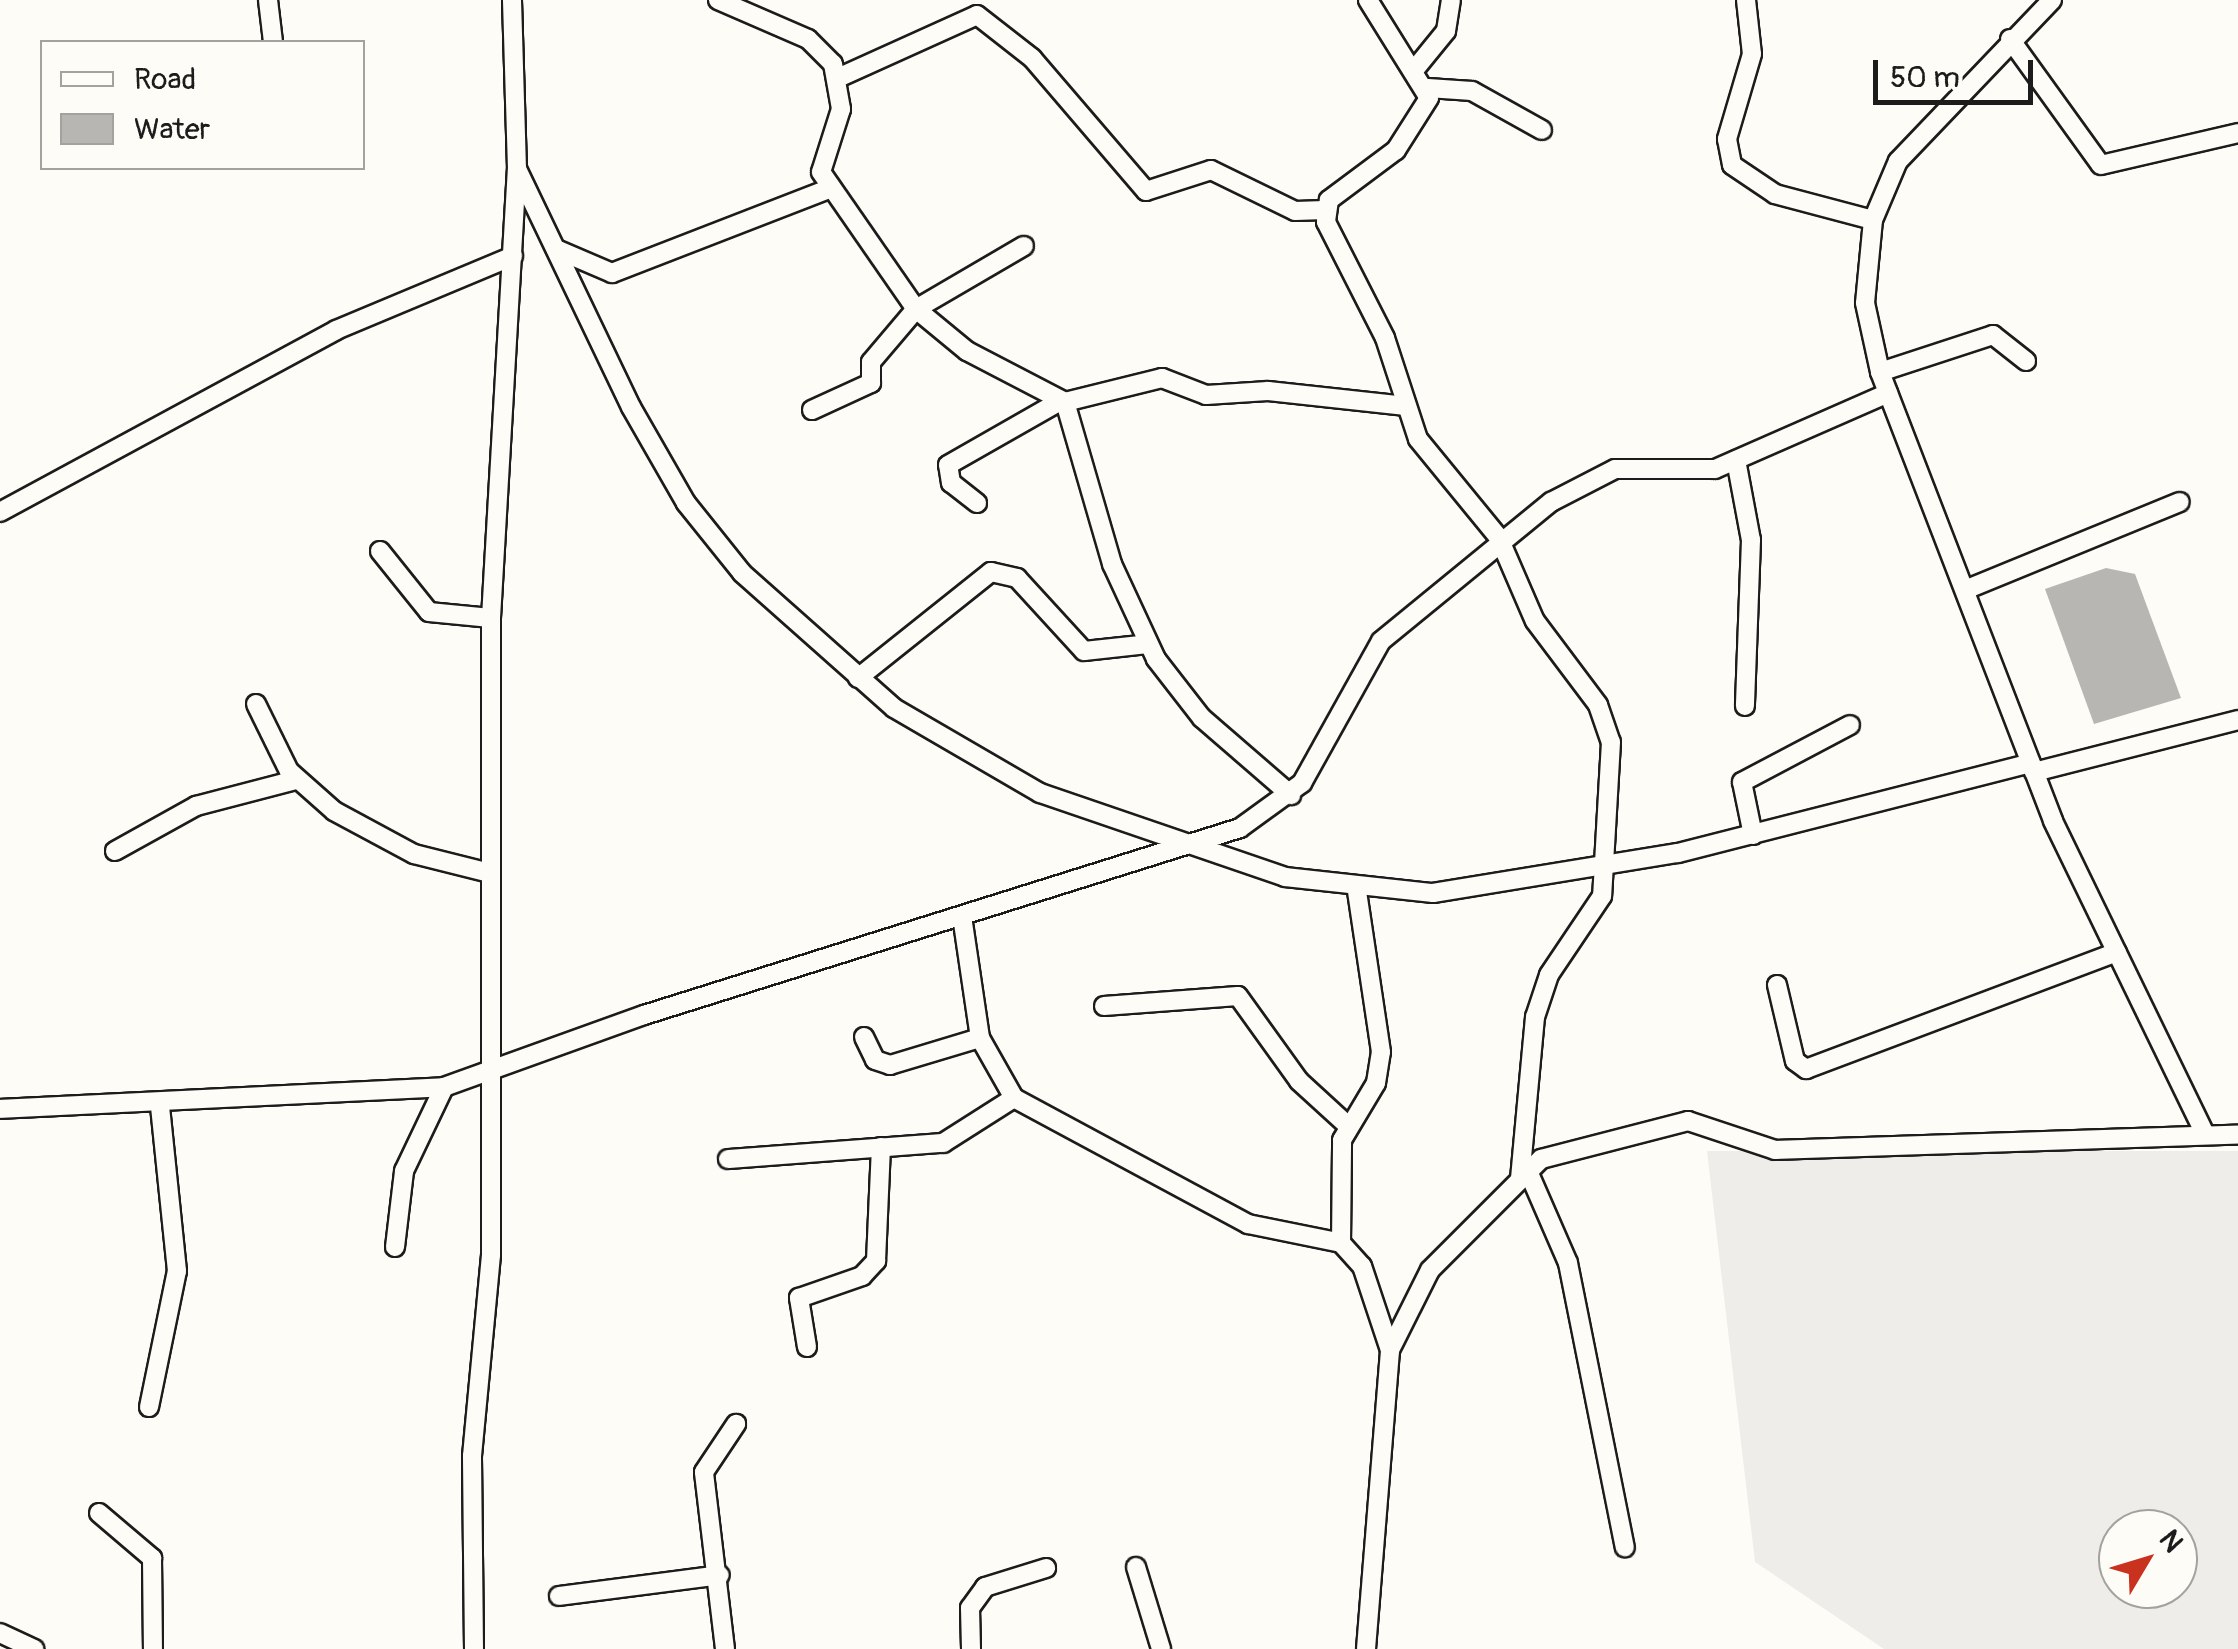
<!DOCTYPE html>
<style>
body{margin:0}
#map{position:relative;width:2238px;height:1649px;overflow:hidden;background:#fdfcf7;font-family:Pangolin,sans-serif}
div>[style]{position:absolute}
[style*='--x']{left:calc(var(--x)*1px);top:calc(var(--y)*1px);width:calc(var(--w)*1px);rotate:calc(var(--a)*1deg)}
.built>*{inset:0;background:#eeede9}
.water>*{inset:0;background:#b7b6b2}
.roads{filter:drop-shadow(2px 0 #1c1c1c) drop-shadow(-2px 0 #1c1c1c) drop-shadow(0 2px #1c1c1c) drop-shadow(0 -2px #1c1c1c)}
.street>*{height:18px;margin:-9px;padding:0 9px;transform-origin:9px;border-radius:9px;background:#fdfcf7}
span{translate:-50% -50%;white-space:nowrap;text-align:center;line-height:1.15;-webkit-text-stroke:8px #fdfcf7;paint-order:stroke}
.legend{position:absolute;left:40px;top:40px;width:325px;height:130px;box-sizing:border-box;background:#fdfcf7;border:2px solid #a3a29f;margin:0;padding:12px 18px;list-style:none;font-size:30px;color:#1c1c1c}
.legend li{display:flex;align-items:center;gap:20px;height:50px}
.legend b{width:50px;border:2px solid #a3a29f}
.north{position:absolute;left:2098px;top:1509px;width:100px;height:100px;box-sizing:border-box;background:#fdfcf7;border:2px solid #a3a29f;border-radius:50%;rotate:52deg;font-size:28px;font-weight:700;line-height:40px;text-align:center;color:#1c1c1c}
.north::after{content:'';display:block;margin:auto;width:35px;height:45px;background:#c8321e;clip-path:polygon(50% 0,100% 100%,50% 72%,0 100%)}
.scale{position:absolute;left:1873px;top:60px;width:160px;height:45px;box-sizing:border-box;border:5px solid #1c1c1c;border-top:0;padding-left:12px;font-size:30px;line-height:35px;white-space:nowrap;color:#1c1c1c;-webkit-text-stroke:8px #fdfcf7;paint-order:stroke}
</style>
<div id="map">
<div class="built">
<div style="clip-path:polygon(evenodd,1707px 1151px,2238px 1151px,2238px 1649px,1884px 1649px,1755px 1562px,1707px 1151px,2118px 1529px,2178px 1529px,2178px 1589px,2118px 1589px,2118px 1529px)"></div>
</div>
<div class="water">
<div style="clip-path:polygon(2106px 568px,2135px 574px,2181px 698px,2094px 724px,2045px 589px)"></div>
</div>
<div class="roads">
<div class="street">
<div style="--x:268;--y:0;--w:42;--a:83.2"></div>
<div style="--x:718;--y:0;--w:98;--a:23.4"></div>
<div style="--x:808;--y:39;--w:35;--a:45"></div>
<div style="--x:833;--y:64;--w:46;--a:79.9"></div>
<div style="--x:841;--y:109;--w:66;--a:107.6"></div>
<div style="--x:821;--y:172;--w:167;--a:55.3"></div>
<div style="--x:916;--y:309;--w:66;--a:39.5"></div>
<div style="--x:967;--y:351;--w:110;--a:27.5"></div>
<div style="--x:1065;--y:402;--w:100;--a:-13.9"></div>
<div style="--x:1162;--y:378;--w:47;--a:21.1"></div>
<div style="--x:1206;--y:395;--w:62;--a:-3.7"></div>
<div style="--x:1268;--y:391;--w:139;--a:6.2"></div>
<div style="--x:1368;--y:0;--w:115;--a:58.1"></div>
<div style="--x:1429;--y:98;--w:62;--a:122.4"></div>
<div style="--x:1396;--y:150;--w:84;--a:143.3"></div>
<div style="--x:1329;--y:200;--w:22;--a:98"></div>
<div style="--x:1326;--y:222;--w:130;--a:63"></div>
<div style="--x:1385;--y:338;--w:106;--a:71.9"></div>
<div style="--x:1418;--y:439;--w:128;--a:50.7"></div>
<div style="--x:1499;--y:538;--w:90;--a:66.6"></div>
<div style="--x:1535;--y:621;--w:105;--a:53.1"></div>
<div style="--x:1598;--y:705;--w:39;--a:71"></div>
<div style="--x:1611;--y:742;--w:154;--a:93.3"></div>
<div style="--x:1602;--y:896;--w:95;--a:123.9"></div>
<div style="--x:1549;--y:975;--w:44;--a:108.4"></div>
<div style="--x:1535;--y:1017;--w:162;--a:95.3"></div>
<div style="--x:1746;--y:0;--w:54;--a:83.7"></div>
<div style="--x:1752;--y:54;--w:89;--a:106.4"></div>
<div style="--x:1727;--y:139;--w:26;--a:79"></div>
<div style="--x:1732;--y:165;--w:52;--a:34"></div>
<div style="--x:1775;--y:194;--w:101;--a:14.9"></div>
<div style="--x:2052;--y:0;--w:223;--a:133.7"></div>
<div style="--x:1898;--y:161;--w:64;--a:113"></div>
<div style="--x:1873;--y:220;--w:83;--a:95.5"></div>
<div style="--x:1865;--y:303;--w:71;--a:77.7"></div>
<div style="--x:1880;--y:372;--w:481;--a:68.9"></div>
<div style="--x:2053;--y:821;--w:346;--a:64.1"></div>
<div style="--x:2010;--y:39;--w:155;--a:54.2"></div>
<div style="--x:2101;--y:165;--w:141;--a:-13.1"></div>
<div style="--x:1415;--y:69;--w:49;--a:-50.8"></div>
<div style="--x:1446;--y:31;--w:31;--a:-81"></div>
<div style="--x:840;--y:77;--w:150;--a:-24.3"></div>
<div style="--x:977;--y:15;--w:70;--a:38"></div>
<div style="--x:1032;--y:58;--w:175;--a:49.4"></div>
<div style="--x:1146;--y:191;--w:68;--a:-17.9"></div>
<div style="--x:1211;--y:170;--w:93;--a:26"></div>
<div style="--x:1295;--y:211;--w:30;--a:-2"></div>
<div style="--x:1428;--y:88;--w:44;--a:3.9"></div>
<div style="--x:1472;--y:91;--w:80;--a:29.1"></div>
<div style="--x:517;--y:169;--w:264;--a:64.4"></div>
<div style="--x:631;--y:407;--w:111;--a:60.2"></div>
<div style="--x:686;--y:503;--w:90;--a:51.3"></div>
<div style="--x:742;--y:573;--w:203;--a:41.6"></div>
<div style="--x:894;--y:708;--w:169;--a:30.2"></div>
<div style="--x:1040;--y:793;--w:259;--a:18.9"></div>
<div style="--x:1285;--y:877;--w:149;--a:6.2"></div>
<div style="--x:1433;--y:893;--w:248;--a:-9.3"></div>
<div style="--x:1678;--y:853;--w:364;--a:-14.3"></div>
<div style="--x:556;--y:249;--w:61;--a:23.2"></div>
<div style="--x:612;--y:273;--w:233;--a:-21.2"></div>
<div style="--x:1880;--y:372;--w:119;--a:-18.1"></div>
<div style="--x:1993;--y:335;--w:42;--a:38.2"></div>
<div style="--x:1065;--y:402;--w:169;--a:73.8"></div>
<div style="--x:1112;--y:564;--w:105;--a:65.1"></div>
<div style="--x:1156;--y:659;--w:75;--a:52.1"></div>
<div style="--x:1202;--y:718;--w:118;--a:40.9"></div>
<div style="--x:812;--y:410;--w:65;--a:-24.6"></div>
<div style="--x:871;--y:383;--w:21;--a:-90"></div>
<div style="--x:871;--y:362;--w:70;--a:-49.7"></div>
<div style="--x:916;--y:309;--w:125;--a:-30.3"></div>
<div style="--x:1736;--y:460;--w:81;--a:79.4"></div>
<div style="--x:1751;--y:540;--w:166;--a:92.1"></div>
<div style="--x:977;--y:503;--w:33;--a:-142"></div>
<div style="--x:951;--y:483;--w:18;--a:-99"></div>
<div style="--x:948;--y:465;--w:129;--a:-29.7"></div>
<div style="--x:0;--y:512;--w:382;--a:-28.4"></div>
<div style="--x:336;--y:330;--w:192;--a:-22.7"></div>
<div style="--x:380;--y:551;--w:78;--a:51.2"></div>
<div style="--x:429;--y:612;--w:62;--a:5.5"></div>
<div style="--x:1965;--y:590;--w:232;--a:-22.3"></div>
<div style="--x:858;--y:678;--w:170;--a:-38.6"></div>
<div style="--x:991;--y:572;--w:27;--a:13"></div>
<div style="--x:1017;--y:578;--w:99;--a:47.5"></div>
<div style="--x:1084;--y:651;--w:64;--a:-6.2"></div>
<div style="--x:256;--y:704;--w:75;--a:63.8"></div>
<div style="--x:289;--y:771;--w:60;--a:41.6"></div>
<div style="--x:334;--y:811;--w:91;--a:28.3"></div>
<div style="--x:414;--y:854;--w:74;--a:14"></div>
<div style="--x:2034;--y:772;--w:211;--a:-14.3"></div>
<div style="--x:1753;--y:835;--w:54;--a:-101.7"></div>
<div style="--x:1742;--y:782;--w:122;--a:-27.8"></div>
<div style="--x:115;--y:851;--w:93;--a:-29.1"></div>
<div style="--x:196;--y:806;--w:103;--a:-14.6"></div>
<div style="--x:962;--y:916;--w:123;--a:81.6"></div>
<div style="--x:980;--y:1038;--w:69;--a:60.5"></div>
<div style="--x:1014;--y:1098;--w:266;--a:28.3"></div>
<div style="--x:1248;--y:1224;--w:95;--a:11.5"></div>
<div style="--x:1341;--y:1243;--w:31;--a:48"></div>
<div style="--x:1362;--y:1266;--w:89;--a:71.6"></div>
<div style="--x:1777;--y:985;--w:78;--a:76.7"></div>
<div style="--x:1795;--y:1061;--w:14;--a:36"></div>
<div style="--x:1806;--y:1069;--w:332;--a:-20.6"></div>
<div style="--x:1104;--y:1006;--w:134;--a:-4.3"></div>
<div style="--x:1238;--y:996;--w:105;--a:54.3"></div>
<div style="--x:1299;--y:1081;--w:64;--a:42.5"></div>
<div style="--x:864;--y:1037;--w:25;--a:64"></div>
<div style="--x:875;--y:1060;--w:16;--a:18"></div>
<div style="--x:890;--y:1065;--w:94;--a:-16.7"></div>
<div style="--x:0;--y:1109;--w:445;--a:-2.8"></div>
<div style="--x:444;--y:1087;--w:213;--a:-19.8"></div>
<div style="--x:644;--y:1015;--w:625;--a:-17.42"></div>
<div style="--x:1240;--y:828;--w:77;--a:-36"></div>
<div style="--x:1302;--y:783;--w:162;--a:-60.9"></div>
<div style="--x:1381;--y:641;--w:220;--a:-39.3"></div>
<div style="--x:1551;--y:502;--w:72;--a:-27.3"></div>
<div style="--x:1615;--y:469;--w:100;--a:0"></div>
<div style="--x:1715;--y:469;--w:189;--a:-23.7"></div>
<div style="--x:728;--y:1159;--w:216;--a:-4.3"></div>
<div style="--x:943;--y:1143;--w:84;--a:-32.4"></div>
<div style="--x:1528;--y:1171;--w:100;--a:66.5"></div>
<div style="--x:1568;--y:1263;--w:290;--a:78.7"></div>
<div style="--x:1341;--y:1243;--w:103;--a:-89.4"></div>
<div style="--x:1342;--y:1140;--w:66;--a:-59.2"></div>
<div style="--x:1376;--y:1083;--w:31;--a:-81"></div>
<div style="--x:1381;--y:1052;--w:163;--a:-98.5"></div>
<div style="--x:395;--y:1247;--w:77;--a:-83.2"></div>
<div style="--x:404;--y:1171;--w:93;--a:-64.5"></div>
<div style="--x:807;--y:1347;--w:50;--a:-99.3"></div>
<div style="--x:799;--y:1298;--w:67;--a:-19.2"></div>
<div style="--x:862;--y:1276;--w:21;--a:-47"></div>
<div style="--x:876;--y:1261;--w:114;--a:-87.5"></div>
<div style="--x:149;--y:1407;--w:139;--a:-78.4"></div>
<div style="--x:177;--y:1271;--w:165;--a:-95.9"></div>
<div style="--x:99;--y:1513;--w:70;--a:40.3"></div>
<div style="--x:152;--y:1558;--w:91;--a:89.4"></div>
<div style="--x:1136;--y:1567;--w:86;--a:73"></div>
<div style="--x:559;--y:1596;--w:162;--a:-7.4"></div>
<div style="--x:0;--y:1633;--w:38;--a:25"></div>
<div style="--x:474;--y:1649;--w:193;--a:-90.6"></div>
<div style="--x:472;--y:1456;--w:202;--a:-84.6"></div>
<div style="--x:491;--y:1255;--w:637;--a:-90"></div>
<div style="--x:491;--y:618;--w:450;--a:-86.7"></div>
<div style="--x:517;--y:169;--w:169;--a:-91.7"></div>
<div style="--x:725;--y:1649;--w:178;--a:-96.8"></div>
<div style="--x:704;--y:1472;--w:58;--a:-56.3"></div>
<div style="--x:971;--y:1649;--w:41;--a:-91.4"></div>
<div style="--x:970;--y:1608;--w:26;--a:-54"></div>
<div style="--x:985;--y:1587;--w:64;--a:-17.3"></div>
<div style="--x:1366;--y:1649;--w:300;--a:-85.4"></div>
<div style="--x:1390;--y:1350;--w:89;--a:-63.4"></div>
<div style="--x:1430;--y:1270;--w:157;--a:-45"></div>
<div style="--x:1541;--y:1159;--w:152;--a:-14.5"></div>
<div style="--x:1688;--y:1121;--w:92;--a:18.4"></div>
<div style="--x:1775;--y:1150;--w:463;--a:-1.9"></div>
</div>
</div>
<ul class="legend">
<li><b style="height:12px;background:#fdfcf7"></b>Road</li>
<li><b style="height:28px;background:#b7b6b2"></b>Water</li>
</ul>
<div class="north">N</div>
<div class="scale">50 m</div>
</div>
